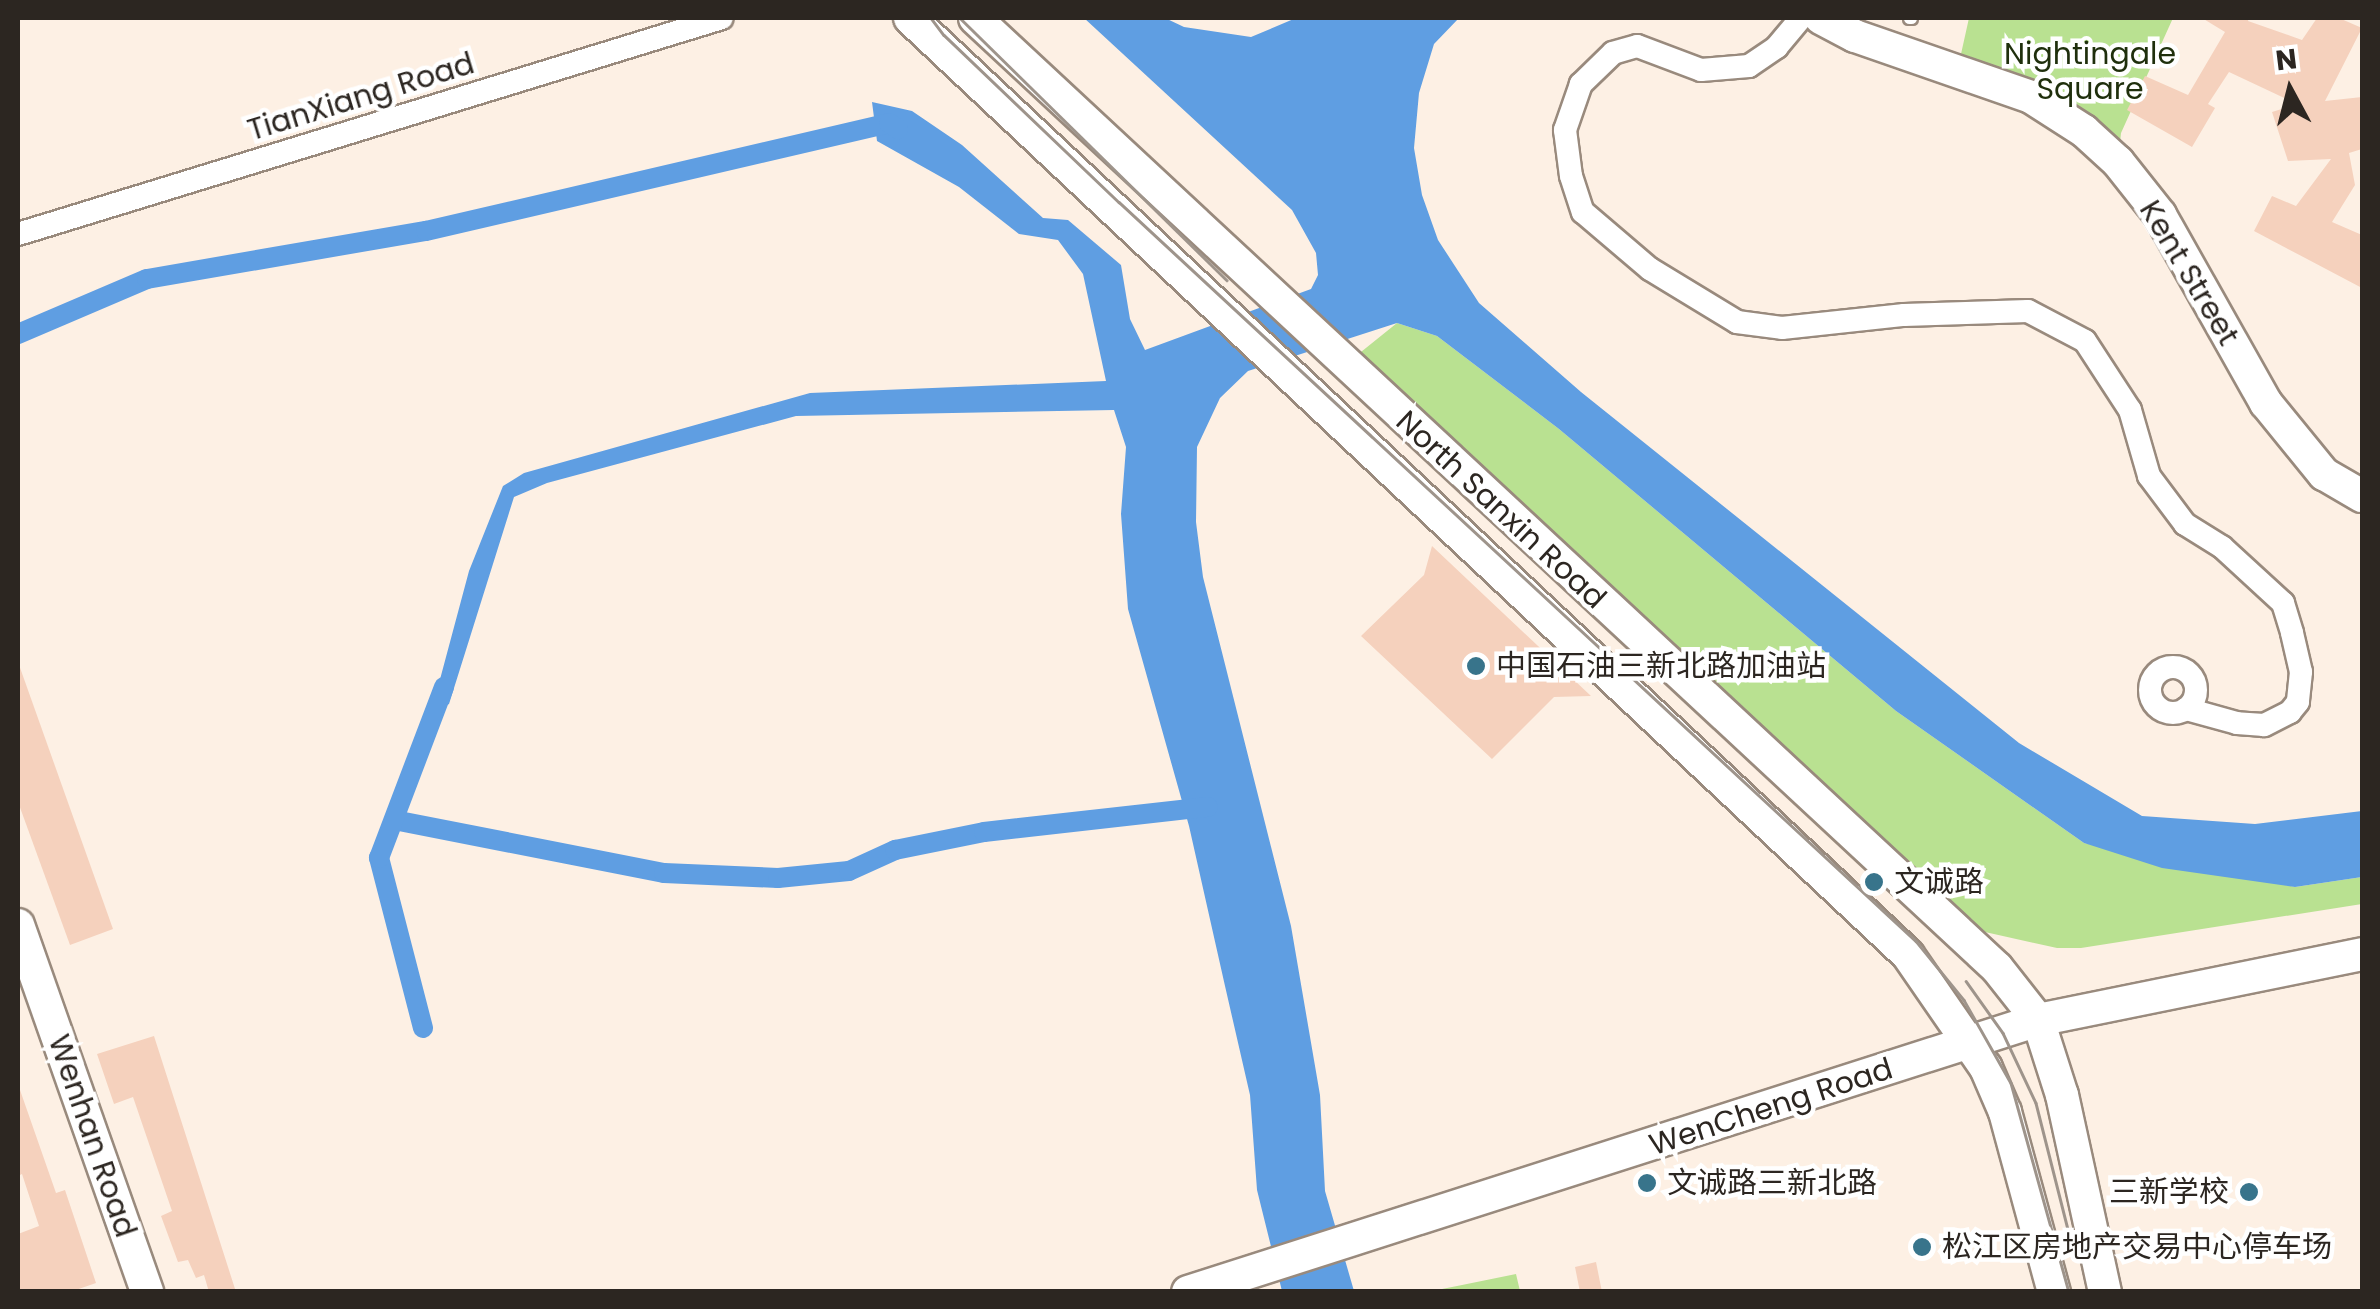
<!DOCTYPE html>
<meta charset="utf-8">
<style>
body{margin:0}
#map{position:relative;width:2380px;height:1309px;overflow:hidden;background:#fdf0e4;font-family:Poppins,"Noto Sans SC",sans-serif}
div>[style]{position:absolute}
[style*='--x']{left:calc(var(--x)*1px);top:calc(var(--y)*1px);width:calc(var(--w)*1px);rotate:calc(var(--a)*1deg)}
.green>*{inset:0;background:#b9e191}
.water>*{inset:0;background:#5f9ee2}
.canal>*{height:20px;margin:-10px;padding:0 10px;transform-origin:10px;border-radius:10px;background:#5f9ee2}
.building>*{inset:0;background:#f5d1bd}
.roads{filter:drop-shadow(2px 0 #998a7d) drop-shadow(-2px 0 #998a7d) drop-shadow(0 2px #998a7d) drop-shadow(0 -2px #998a7d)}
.lane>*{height:11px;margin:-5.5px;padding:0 5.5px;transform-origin:5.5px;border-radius:5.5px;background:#fff}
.street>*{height:22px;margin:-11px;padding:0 11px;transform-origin:11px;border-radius:11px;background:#fff}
.street>.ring{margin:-11px;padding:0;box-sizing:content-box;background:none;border:22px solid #fff;border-radius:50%}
.secondary>*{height:32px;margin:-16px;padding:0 16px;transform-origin:16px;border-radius:16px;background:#fff}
.tram>*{height:2.5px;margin:-1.25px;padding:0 1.25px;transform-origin:1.25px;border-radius:1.25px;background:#9e948b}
.dots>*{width:28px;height:28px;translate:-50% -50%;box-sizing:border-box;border:5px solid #fff;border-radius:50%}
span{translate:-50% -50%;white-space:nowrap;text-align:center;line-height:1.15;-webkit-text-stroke:9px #fff;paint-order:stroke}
.park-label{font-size:30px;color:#1f2f0c}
.street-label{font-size:30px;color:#2c2621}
.poi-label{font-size:30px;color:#2c2621}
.left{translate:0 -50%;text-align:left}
.right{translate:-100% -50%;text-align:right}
.frame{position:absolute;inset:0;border:20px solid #2c2621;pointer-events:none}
.north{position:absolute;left:2240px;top:40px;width:100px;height:100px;-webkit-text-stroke:8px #fff;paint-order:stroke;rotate:353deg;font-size:28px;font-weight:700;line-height:40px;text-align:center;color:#2c2621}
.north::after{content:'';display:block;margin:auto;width:35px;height:45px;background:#2c2621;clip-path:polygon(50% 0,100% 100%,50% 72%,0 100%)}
</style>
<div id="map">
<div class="green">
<div style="clip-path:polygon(1969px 18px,2173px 18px,2121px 133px,2118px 162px,1957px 72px)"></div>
<div style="clip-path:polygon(1397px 323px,1437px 336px,1559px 429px,1896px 711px,2084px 843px,2295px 887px,2362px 877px,2362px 904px,2081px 948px,2057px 948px,1985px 932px,1351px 360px)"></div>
<div style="clip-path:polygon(1516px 1274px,1520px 1291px,1432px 1291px,1462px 1285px)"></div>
</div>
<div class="water">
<div style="clip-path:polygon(1084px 18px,1165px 18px,1184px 27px,1251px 37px,1296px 18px,1459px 18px,1434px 44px,1419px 93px,1414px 148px,1422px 195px,1438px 240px,1479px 303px,1581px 392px,2019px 743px,2142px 816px,2255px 824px,2362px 811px,2362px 877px,2295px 887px,2162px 868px,2084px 843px,1896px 711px,1559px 429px,1437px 336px,1397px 323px,1248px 371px,1220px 398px,1197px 447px,1196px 522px,1203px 577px,1291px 926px,1320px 1095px,1325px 1191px,1354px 1291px,1282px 1291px,1257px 1190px,1250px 1095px,1225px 986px,1189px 826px,1128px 609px,1121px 514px,1126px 447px,1114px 410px,796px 416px,547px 483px,514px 497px,449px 704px,431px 713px,469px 571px,503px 486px,524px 473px,810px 393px,1106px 381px,1083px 274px,1058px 240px,1019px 234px,959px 187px,877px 141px,872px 102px,912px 111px,962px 145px,1043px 218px,1068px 220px,1121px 265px,1130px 319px,1145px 350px,1311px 289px,1318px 275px,1316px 253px,1292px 210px)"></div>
</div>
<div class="canal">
<div style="--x:18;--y:334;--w:140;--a:-23.1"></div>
<div style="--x:147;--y:279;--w:283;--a:-9.8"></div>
<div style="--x:426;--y:231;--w:475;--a:-13.1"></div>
<div style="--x:889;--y:123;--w:11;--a:34"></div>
<div style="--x:394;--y:820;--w:275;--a:11.1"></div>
<div style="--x:664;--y:873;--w:114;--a:2.5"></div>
<div style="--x:778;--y:878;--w:71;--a:-5.6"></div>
<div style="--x:849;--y:871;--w:51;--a:-24.5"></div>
<div style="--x:895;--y:850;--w:91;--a:-11.4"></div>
<div style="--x:984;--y:832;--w:225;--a:-6.4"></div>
<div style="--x:423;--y:1028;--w:176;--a:-104.5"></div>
<div style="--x:379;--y:858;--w:183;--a:-69.2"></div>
</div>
<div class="building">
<div style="clip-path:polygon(2202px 18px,2249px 18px,2248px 21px,2302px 40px,2317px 18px,2339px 18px,2362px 28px,2325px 101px,2362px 97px,2362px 149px,2349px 153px,2355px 185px,2332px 222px,2362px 235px,2362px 288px,2254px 231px,2272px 196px,2296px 206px,2331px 159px,2288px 161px,2272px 112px,2297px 104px,2229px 72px,2208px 104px,2215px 108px,2192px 147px,2127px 110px,2145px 76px,2188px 95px,2225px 32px)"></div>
<div style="clip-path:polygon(1432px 546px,1591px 696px,1554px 697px,1492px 759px,1361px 636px,1424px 575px)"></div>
<div style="clip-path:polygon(18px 662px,113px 929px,70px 945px,18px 802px)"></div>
<div style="clip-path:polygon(154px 1036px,196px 1167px,236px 1292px,209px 1292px,204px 1275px,196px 1278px,188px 1260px,178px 1262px,161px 1216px,172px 1211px,133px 1097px,114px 1104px,97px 1054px)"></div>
<div style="clip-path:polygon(20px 1090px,56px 1193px,65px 1190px,96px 1283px,70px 1292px,18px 1292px,18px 1234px,39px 1226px,22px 1174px,18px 1176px)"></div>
<div style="clip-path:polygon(1596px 1262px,1602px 1292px,1580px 1292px,1575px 1267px)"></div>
</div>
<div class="roads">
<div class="lane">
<div style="--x:1909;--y:18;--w:2;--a:0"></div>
</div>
<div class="street">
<div style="--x:1801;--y:18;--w:38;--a:130"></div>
<div style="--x:1777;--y:47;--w:34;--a:146"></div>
<div style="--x:1749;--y:66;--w:48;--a:175.2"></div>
<div style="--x:1701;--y:70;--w:68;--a:-159.4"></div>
<div style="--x:1637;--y:46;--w:25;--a:164"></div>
<div style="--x:1613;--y:53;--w:45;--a:135.9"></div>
<div style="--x:1581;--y:84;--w:49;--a:109.2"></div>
<div style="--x:1565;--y:130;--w:46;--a:82.6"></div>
<div style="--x:1571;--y:176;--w:38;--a:72"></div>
<div style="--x:1583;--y:212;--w:88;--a:40.4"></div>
<div style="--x:1650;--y:269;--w:102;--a:31.3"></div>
<div style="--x:1737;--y:322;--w:45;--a:7.6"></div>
<div style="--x:1782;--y:328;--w:123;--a:-6.1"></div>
<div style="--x:1904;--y:315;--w:124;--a:-1.8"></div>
<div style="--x:2028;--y:311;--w:64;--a:27.8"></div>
<div style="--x:2085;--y:341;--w:82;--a:56.9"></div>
<div style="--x:2130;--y:410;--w:69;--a:73.9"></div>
<div style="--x:2149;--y:476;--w:60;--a:53.1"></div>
<div style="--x:2185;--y:524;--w:44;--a:31.9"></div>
<div style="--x:2222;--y:547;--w:83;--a:42.6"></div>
<div style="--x:2283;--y:603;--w:31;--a:73"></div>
<div style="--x:2292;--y:633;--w:40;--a:77"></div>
<div style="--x:2301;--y:672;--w:30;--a:96"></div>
<div style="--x:2298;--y:702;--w:13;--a:129"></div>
<div style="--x:2290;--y:712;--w:29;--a:153"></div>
<div style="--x:2264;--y:725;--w:27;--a:-176"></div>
<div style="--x:2237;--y:723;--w:53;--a:-164.6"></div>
<div style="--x:18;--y:234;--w:736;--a:-17.06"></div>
<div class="ring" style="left:2150px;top:667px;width:24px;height:24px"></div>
</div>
<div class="secondary">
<div style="--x:910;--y:18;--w:1369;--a:43.19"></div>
<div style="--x:1908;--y:955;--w:137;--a:55.4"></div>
<div style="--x:1986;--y:1068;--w:48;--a:66.6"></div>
<div style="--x:2005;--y:1112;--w:187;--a:74.8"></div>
<div style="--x:975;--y:18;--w:1395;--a:42.91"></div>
<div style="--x:1997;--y:968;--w:66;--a:51.7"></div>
<div style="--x:2038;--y:1020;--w:79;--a:72.3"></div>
<div style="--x:2062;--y:1095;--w:202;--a:77.7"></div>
<div style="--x:1821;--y:18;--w:38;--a:28"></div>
<div style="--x:1855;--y:36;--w:186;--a:19.1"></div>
<div style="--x:2031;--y:97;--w:63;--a:32.7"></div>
<div style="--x:2084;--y:131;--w:46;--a:42.4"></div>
<div style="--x:2118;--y:162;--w:68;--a:51.6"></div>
<div style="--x:2160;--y:215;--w:216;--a:60.6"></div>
<div style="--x:2266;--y:403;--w:92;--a:50.8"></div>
<div style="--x:2324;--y:474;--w:44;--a:30.1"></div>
<div style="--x:18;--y:925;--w:389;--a:70.6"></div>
<div style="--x:1188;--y:1292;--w:892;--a:-17.74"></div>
<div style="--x:2038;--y:1020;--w:331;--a:-11.5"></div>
</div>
</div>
<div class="tram">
<div style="--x:931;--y:18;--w:21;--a:53"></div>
<div style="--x:944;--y:35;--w:242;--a:43.7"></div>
<div style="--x:1119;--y:202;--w:1087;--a:42.84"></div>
<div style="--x:1916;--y:941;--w:76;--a:50.9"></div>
<div style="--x:1964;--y:1000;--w:95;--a:60.5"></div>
<div style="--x:2011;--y:1083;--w:217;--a:74.5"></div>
<div style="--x:960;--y:18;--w:374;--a:44.5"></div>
<div style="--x:1966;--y:981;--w:64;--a:54.6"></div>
<div style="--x:2003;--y:1033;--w:77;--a:64.8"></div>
<div style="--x:2036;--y:1103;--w:134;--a:75.8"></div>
</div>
<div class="dots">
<div style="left:1476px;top:666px;background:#38748b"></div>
<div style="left:1874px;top:882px;background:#38748b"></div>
<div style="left:1647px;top:1183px;background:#38748b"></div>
<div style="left:2249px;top:1192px;background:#38748b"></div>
<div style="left:1922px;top:1247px;background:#38748b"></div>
</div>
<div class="park-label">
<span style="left:2090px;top:71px">Nightingale<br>Square</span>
</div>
<div class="street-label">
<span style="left:361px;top:97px;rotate:-17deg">TianXiang Road</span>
<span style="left:2189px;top:273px;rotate:59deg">Kent Street</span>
<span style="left:1501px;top:510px;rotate:43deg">North Sanxin Road</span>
<span style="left:1771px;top:1107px;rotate:-18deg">WenCheng Road</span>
<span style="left:92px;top:1136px;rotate:71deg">Wenhan Road</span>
</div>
<div class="poi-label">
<span class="left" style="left:1496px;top:666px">中国石油三新北路加油站</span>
<span class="left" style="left:1894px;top:882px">文诚路</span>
<span class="left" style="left:1667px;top:1183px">文诚路三新北路</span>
<span class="right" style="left:2229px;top:1192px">三新学校</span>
<span class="left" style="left:1942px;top:1247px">松江区房地产交易中心停车场</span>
</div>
<div class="frame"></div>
<div class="north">N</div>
</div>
